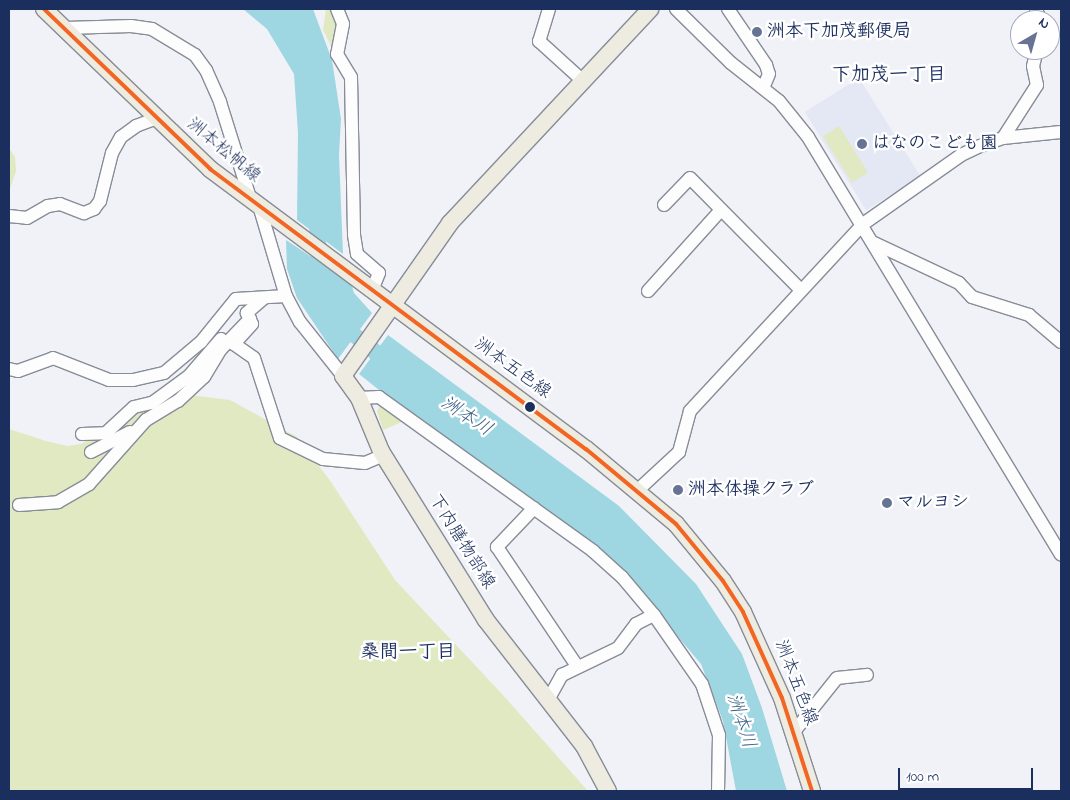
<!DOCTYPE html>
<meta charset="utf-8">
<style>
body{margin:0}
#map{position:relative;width:1070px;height:800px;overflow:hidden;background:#f1f2f7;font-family:"Indie Flower","Klee One",sans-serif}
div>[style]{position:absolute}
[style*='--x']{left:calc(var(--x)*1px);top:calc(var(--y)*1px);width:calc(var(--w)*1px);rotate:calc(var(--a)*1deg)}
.built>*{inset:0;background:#e4e8f5;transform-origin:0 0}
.green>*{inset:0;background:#e0e9c1;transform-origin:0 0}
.water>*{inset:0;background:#9ed7e1}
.pier>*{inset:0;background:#f1f2f7}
.river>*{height:16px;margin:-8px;padding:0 8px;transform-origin:8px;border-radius:8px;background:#9ed7e1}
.roads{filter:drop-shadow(1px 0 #878c97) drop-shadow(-1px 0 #878c97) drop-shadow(0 1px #878c97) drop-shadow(0 -1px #878c97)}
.minor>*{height:12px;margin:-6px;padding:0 6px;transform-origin:6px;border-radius:6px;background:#fdfdfe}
.major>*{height:16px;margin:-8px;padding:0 8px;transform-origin:8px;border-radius:8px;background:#eeebe1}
.bus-1>*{height:4px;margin:-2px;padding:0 2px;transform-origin:2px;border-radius:2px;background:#f26522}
.dots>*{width:14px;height:14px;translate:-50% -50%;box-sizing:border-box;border:2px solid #fff;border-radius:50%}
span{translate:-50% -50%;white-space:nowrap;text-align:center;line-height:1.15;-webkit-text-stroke:5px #fff;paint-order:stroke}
.poi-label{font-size:18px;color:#1b2f5e;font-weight:700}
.left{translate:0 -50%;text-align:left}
.street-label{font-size:18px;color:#1b2f5e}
.neighbourhood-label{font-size:19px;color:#1b2f5e;font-weight:700}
.water-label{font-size:19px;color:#385e82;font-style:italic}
.frame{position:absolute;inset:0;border:10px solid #1b2f5e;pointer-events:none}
.north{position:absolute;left:1010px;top:10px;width:50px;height:50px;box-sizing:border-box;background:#fff;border:1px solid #a4acbf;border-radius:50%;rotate:38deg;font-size:14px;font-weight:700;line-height:20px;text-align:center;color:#1b2f5e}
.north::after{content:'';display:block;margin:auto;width:18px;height:22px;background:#667394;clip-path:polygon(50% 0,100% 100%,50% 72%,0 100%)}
.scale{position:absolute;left:898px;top:768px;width:135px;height:22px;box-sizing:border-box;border:2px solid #1b2f5e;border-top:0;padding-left:6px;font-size:15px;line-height:18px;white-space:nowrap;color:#1b2f5e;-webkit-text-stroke:4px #fff;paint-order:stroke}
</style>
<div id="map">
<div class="built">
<div style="left:859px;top:78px;width:116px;height:64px;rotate:58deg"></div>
</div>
<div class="green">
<div style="clip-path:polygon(326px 9px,331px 9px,338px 23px,333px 50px,323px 30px)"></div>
<div style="left:839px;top:126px;width:55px;height:19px;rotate:58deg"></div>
<div style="clip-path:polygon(9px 148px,15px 157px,16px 171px,9px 192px)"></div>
<div style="clip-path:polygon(190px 395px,230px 400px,297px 437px,331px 482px,395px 580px,502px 694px,588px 791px,9px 791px,9px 429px,46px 441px,67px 446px,81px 444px,165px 396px)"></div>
<div style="clip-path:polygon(380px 406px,387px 409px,404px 421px,383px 430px,377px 411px)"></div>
</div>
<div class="water">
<div style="clip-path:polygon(243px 9px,313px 9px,332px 60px,341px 119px,339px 155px,343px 254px,297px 220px,298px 133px,294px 74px,267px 29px)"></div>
<div style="clip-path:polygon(286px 240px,351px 283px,354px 293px,372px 313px,338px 359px,297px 298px,287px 269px)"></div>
<div style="clip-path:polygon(388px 335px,619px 506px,696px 584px,742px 654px,762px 708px,787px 791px,736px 791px,723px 721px,701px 664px,619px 567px,443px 441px,359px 374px)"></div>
</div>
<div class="pier">
<div style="clip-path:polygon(294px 219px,344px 256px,295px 222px)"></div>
</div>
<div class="river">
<div style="--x:316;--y:213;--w:70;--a:85.9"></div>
<div style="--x:339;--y:323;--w:42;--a:38.2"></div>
<div style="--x:372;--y:349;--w:25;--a:45"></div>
</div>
<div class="roads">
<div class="minor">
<div style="--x:337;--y:9;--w:16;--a:68"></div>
<div style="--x:343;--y:24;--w:31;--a:101"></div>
<div style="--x:337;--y:54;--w:27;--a:59"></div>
<div style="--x:351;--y:77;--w:158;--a:88.9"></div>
<div style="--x:354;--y:235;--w:19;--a:81"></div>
<div style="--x:357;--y:254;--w:29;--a:41"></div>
<div style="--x:379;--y:273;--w:18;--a:112"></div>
<div style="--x:549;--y:9;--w:34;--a:107"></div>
<div style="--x:539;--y:41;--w:58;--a:42.2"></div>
<div style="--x:676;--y:9;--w:77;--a:44.5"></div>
<div style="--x:731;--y:63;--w:61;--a:38.4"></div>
<div style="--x:779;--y:101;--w:46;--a:51.1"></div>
<div style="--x:808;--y:137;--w:488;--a:58.8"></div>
<div style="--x:728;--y:9;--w:68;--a:55.8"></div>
<div style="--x:766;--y:65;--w:9;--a:72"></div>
<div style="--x:769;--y:74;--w:15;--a:113"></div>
<div style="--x:1036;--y:9;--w:12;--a:70"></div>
<div style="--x:66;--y:28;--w:65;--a:-1.8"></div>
<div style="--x:131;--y:26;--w:21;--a:8"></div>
<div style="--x:152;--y:29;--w:50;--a:31.2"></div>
<div style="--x:195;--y:55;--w:19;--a:54"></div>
<div style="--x:206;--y:70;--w:35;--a:66"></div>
<div style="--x:220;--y:102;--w:104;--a:72.6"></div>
<div style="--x:1003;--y:138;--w:63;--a:-57.3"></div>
<div style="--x:1037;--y:85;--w:19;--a:-102"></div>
<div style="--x:1033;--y:66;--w:16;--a:-76"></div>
<div style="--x:664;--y:205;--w:37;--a:-46"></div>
<div style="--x:690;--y:178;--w:158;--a:45.3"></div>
<div style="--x:260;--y:209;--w:91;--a:73.4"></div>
<div style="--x:286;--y:296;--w:30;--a:62"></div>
<div style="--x:300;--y:322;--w:69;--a:51.5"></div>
<div style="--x:9;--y:216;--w:18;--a:6"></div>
<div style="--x:27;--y:218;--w:24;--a:-30"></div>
<div style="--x:48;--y:206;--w:12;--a:-9"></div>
<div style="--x:60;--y:204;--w:26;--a:21"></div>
<div style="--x:84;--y:213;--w:11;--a:-22"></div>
<div style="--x:94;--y:209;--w:10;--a:-53"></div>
<div style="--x:100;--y:201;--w:49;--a:-76"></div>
<div style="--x:112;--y:153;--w:18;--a:-61"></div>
<div style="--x:121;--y:137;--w:19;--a:-36"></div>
<div style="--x:136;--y:126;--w:22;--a:-21"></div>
<div style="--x:874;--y:243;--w:94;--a:25.2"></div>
<div style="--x:959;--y:283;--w:19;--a:47"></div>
<div style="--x:972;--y:297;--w:60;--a:17.5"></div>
<div style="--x:1029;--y:315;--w:42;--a:40.2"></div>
<div style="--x:648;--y:291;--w:109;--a:-48"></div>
<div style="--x:264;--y:298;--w:23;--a:139"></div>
<div style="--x:247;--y:313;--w:12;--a:66"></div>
<div style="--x:252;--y:324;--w:27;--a:132"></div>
<div style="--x:234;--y:344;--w:24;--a:35"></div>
<div style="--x:254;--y:358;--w:84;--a:72"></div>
<div style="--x:280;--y:438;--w:48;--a:26"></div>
<div style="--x:323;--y:459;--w:42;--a:5.4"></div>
<div style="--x:365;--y:463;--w:21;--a:-23"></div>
<div style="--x:9;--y:369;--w:9;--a:13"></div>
<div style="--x:18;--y:371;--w:37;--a:-20"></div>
<div style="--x:53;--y:358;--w:60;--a:21.4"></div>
<div style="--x:109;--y:380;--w:24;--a:0"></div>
<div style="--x:133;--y:380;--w:32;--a:-13"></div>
<div style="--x:164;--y:373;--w:48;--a:-40"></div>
<div style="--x:201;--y:342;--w:55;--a:-50.9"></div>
<div style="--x:236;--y:299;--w:50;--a:-3.4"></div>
<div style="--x:359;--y:398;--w:20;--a:-3"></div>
<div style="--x:379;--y:397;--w:264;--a:35.7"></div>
<div style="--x:593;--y:551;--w:39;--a:42"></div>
<div style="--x:622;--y:577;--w:50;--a:49.9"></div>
<div style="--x:654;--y:615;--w:84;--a:55.2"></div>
<div style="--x:702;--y:684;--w:54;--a:71.6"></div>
<div style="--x:719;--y:735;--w:56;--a:91"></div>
<div style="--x:82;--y:434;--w:24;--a:-2"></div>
<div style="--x:106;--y:433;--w:38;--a:-43"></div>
<div style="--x:134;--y:407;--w:18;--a:-13"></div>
<div style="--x:152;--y:403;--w:46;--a:-36.1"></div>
<div style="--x:189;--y:376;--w:49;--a:-49.1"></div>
<div style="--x:91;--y:452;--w:44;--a:-27.1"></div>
<div style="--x:638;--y:490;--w:56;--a:-42.8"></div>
<div style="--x:679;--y:452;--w:42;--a:-75"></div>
<div style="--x:690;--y:411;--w:255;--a:-47.2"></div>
<div style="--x:863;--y:224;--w:120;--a:-35.1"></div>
<div style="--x:961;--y:155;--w:21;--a:-25"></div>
<div style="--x:980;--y:146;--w:24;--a:-19"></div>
<div style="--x:1003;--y:138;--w:58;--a:-5.9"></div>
<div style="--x:19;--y:505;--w:39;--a:-4"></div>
<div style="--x:58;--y:502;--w:36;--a:-30"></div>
<div style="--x:89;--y:484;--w:86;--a:-48.3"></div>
<div style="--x:146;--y:420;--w:37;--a:-31"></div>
<div style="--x:178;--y:401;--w:35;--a:-43"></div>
<div style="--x:204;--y:377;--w:33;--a:-59"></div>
<div style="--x:221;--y:349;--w:42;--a:-46"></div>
<div style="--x:534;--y:508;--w:54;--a:133.5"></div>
<div style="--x:497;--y:547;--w:143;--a:56.1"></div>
<div style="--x:548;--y:700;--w:29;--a:-61"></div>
<div style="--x:562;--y:675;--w:62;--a:-25.7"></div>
<div style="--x:618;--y:648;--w:30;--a:-53"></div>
<div style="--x:636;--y:624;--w:20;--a:-27"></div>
<div style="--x:793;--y:733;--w:70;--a:-51.3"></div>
<div style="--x:837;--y:678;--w:30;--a:-6"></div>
</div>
<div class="major">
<div style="--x:44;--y:9;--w:231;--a:43.9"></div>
<div style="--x:210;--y:169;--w:469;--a:36.7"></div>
<div style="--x:586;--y:449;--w:117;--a:39.8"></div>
<div style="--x:676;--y:524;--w:74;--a:50.5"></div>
<div style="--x:723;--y:581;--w:37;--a:57"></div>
<div style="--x:743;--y:612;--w:94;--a:65.6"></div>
<div style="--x:782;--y:698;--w:98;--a:72.1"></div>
<div style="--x:608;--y:791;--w:51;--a:-118.1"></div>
<div style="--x:584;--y:746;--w:160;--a:-127.9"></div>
<div style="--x:486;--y:620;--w:199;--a:-121.9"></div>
<div style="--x:381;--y:451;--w:57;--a:-112.5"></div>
<div style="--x:359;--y:398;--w:27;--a:-126"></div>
<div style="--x:343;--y:376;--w:187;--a:-55"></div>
<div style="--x:450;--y:223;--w:293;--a:-46.9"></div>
</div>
</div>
<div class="bus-1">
<div style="--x:44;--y:9;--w:231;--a:43.9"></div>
<div style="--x:210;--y:169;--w:469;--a:36.7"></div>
<div style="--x:586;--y:449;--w:117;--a:39.8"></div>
<div style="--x:676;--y:524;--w:74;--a:50.5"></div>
<div style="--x:723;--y:581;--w:37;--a:57"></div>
<div style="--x:743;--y:612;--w:94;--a:65.6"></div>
<div style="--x:782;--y:698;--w:98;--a:72.1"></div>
</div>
<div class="dots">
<div style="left:757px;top:32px;background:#667394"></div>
<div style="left:862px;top:144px;background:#667394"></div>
<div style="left:530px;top:407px;background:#1b2f5e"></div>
<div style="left:678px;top:490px;background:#667394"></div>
<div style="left:887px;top:503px;background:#667394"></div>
</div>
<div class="poi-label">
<span class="left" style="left:767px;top:32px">洲本下加茂郵便局</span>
<span class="left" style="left:872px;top:144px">はなのこども園</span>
<span class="left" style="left:688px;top:490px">洲本体操クラブ</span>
<span class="left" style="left:897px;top:503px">マルヨシ</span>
</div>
<div class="street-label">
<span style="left:223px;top:151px;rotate:40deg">洲本松帆線</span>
<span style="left:512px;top:369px;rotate:36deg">洲本五色線</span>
<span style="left:461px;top:542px;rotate:58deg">下内膳物部線</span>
<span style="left:795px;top:683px;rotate:69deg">洲本五色線</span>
</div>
<div class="neighbourhood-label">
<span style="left:889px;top:76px">下加茂一丁目</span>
<span style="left:408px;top:653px">桑間一丁目</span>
</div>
<div class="water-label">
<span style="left:466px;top:417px;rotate:33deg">洲本川</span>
<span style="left:740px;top:721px;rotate:72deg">洲本川</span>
</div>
<div class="frame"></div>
<div class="north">N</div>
<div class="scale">100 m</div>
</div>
